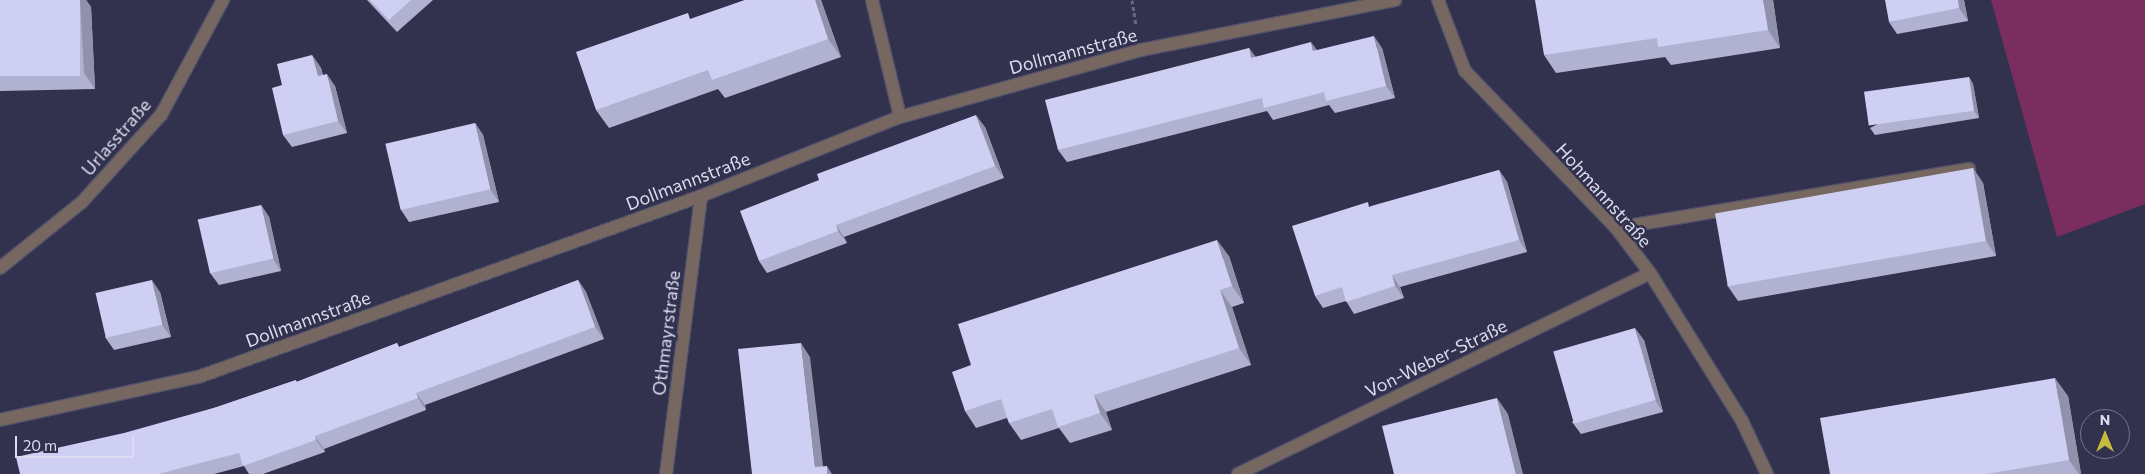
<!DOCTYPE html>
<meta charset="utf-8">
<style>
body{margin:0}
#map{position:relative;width:2145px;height:474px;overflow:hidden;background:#32314e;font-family:Commissioner,sans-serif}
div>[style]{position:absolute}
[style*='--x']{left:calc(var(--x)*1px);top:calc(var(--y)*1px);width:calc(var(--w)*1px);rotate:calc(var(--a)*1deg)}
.green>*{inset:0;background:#7a2e5f}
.path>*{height:3px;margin-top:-1.5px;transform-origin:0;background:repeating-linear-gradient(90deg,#696982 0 4px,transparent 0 6.5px)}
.roads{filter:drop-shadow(1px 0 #50506b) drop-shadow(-1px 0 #50506b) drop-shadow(0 1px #50506b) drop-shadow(0 -1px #50506b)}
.minor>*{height:12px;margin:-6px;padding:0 6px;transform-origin:6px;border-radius:6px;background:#776761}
.wall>*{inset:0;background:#b1b2d1}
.shaded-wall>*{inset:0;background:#9091aa}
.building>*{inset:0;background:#cecff3;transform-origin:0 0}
span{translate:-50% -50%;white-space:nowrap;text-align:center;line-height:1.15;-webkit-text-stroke:5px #32314e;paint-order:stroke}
.street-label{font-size:18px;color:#dbdcef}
.north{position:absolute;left:2080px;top:409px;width:50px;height:50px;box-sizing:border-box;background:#32314e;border:1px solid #76758e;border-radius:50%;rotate:0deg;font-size:14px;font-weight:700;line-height:20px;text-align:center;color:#dbdcef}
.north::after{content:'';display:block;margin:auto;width:18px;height:22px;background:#c7bb3b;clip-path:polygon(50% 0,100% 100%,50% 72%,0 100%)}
.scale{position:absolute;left:15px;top:436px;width:119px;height:22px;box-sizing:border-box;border:2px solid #dbdcef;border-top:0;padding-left:6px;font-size:15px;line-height:18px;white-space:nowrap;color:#dbdcef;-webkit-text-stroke:4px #32314e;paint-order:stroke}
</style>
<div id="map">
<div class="green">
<div style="clip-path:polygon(1991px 0,2145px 0,2145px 204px,2057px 237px)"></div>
</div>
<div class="path">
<div style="--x:1132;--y:0;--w:24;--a:81"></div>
</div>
<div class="roads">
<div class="minor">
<div style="--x:872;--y:0;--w:120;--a:76.5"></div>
<div style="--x:1438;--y:0;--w:76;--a:69.2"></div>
<div style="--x:1465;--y:71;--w:218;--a:46.1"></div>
<div style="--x:1616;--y:228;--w:56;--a:52.9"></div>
<div style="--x:1650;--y:273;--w:174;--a:58.1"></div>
<div style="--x:1742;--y:421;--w:59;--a:64.7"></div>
<div style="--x:1616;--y:228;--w:358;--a:-9.5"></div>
<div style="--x:0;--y:268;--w:105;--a:-38.8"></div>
<div style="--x:82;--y:202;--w:118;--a:-47.8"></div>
<div style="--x:161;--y:115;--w:131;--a:-61.7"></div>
<div style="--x:0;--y:420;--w:206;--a:-12.3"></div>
<div style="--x:201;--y:376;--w:531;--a:-19.8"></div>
<div style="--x:701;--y:196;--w:214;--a:-21.7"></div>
<div style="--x:900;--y:117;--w:250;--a:-15.5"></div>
<div style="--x:1141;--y:50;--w:259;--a:-11.1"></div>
<div style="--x:666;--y:474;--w:280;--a:-82.8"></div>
<div style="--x:1238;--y:474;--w:458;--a:-26"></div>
</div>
</div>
<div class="wall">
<div style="clip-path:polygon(0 0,86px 0,91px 7px,95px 89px,0 91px)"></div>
<div style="clip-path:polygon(367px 0,433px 0,397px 32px)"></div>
<div style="clip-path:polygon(745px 0,821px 0,841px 57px,725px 98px,718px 89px,609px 128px,596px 110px,692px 19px)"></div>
<div style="clip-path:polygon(1773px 0,1780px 48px,1671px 65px,1665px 57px,1556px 73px,1544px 55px)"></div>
<div style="clip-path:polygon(1964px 0,1968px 21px,1897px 34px,1889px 22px)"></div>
<div style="clip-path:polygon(1249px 48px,1255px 57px,1317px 50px,1382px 48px,1395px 98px,1335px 113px,1329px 105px,1273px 120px,1267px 111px,1067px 162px,1058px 150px)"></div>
<div style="clip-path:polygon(312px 55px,321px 68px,323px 75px,335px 86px,347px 133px,292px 147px,283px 135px)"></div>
<div style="clip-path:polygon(1969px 77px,1973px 84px,1979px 118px,1875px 135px,1870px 128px)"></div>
<div style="clip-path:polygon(475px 123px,483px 135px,499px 202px,409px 222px,401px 210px)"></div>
<div style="clip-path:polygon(985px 127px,1004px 178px,844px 237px,847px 243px,767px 273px,759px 261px)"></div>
<div style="clip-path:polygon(1973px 168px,1983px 183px,1996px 256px,1738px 301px,1727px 285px)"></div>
<div style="clip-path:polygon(1499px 170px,1507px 182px,1527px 252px,1400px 287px,1404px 298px,1354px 314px,1346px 301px,1323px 308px,1315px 296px,1371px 206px)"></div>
<div style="clip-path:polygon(261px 205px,269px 217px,281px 271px,219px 285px,210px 273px)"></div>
<div style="clip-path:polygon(1229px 256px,1244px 303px,1232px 307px,1251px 365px,1106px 412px,1112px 430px,1070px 443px,1059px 428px,1021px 440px,1009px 423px,1007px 418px,976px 428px,965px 411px,971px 365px)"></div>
<div style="clip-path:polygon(578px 280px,586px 292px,604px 339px,425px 405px,426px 410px,324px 449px,325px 452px,263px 474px,249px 474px,244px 466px,214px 474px,20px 474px,296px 380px,297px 382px,397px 343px,399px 347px)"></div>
<div style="clip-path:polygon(160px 292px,171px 337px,114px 350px,105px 337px)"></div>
<div style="clip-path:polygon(1644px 340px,1663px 412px,1581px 434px,1572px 422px)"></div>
<div style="clip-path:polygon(2068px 396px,2081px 474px,1830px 474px)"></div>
</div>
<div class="shaded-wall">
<div style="clip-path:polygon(80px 0,86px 0,91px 7px,95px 89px,84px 73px)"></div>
<div style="clip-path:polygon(815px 0,821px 0,841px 57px,828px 39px)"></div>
<div style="clip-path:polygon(1763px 0,1773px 0,1780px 48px,1768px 30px)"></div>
<div style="clip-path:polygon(1958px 0,1964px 0,1968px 21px,1959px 8px)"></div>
<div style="clip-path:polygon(1374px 36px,1382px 48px,1395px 98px,1386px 86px)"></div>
<div style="clip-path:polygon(1311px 42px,1320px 54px,1313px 51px)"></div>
<div style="clip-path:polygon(1249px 48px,1258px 60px,1251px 58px)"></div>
<div style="clip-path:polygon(312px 55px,321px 68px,326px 89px,318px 76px)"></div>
<div style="clip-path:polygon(327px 74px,335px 86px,347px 133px,338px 121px)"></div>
<div style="clip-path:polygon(1969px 77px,1973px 84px,1979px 118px,1974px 111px)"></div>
<div style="clip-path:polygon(976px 115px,985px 127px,1004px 178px,995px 166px)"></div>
<div style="clip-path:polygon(475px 123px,483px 135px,499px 202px,490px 189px)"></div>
<div style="clip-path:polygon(1973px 168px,1983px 183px,1996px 256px,1986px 241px)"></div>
<div style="clip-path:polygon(1499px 170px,1507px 182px,1527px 252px,1519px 240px)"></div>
<div style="clip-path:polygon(261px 205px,269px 217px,281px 271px,273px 259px)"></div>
<div style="clip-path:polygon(836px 225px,844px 237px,847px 243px,838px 231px)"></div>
<div style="clip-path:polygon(1217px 240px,1229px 256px,1244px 303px,1232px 286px)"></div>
<div style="clip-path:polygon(1392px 275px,1400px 287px,1404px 298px,1395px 286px)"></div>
<div style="clip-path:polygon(152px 280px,160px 292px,171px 337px,162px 325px)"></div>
<div style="clip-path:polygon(578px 280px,586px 292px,604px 339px,595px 327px)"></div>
<div style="clip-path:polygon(1220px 290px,1232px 307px,1251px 365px,1239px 348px)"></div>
<div style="clip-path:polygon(1635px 328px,1644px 340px,1663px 412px,1655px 400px)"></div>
<div style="clip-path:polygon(801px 343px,810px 357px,824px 474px,815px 467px)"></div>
<div style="clip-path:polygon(2055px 378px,2068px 396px,2081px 474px,2079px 474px,2069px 460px)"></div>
<div style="clip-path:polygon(416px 393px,425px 405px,426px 410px,418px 398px)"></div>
<div style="clip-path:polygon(1094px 395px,1106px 412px,1112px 430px,1100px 413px)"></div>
<div style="clip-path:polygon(1497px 398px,1508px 414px,1523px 474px,1516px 474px)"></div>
<div style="clip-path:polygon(315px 436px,324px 449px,325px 452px,316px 440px)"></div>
<div style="clip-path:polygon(827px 466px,832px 474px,827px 474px)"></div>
</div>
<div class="building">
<div style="left:0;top:0;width:80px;height:76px"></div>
<div style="clip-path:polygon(370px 0,411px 0,389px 20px)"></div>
<div style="clip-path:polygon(745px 0,815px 0,828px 39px,712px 80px,708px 70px,596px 110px,576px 52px,688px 13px,690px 19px)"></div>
<div style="clip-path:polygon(1535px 0,1763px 0,1768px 30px,1658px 47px,1657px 38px,1544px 55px)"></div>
<div style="clip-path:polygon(1885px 0,1958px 0,1959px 8px,1889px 22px)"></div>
<div style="clip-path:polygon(1374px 36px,1386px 86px,1326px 101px,1324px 92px,1264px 108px,1262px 98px,1058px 150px,1045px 100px,1249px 48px,1251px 58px,1311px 42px,1313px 51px)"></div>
<div style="clip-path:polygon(312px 55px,318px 76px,327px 74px,338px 121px,283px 135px,272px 88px,282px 85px,277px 64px)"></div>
<div style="left:1969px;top:77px;width:34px;height:106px;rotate:82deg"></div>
<div style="clip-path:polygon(976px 115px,995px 166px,836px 225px,838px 231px,759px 261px,740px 211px,819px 180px,817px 174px)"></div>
<div style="left:475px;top:123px;width:68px;height:92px;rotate:77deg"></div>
<div style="left:1973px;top:168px;width:74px;height:262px;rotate:80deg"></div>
<div style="clip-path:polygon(1499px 170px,1519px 240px,1392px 275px,1395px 286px,1346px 302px,1342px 287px,1315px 296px,1292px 226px,1368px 202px,1369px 207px)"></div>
<div style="left:261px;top:205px;width:55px;height:65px;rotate:77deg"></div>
<div style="clip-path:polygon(1217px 240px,1232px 286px,1220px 290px,1239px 348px,1094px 395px,1100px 413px,1058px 427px,1052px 409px,1009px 423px,1001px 399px,965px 411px,952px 372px,971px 365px,958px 324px)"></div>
<div style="left:152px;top:280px;width:46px;height:58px;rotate:77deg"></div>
<div style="clip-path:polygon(578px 280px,595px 327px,416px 393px,418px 398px,315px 436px,316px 440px,243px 466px,239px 453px,158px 474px,20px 474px,16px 457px,124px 433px,217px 407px,296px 380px,296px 382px,397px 343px,399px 347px)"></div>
<div style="left:1635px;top:328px;width:75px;height:85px;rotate:74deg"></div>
<div style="clip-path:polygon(801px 343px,815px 467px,827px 466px,827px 474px,752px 474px,738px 349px)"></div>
<div style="clip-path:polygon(2055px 378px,2069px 460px,1986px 474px,1830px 474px,1820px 418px)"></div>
<div style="clip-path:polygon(1497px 398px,1516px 474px,1394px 474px,1382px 426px)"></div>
</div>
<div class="street-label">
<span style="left:1073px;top:51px;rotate:-15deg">Dollmannstraße</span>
<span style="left:116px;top:137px;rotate:-49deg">Urlasstraße</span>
<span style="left:688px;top:181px;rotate:-21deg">Dollmannstraße</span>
<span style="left:1604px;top:195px;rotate:48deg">Hohmannstraße</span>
<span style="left:308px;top:319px;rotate:-20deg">Dollmannstraße</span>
<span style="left:666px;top:333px;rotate:-83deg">Othmayrstraße</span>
<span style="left:1436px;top:358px;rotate:-26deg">Von-Weber-Straße</span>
</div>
<div class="north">N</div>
<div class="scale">20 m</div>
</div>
